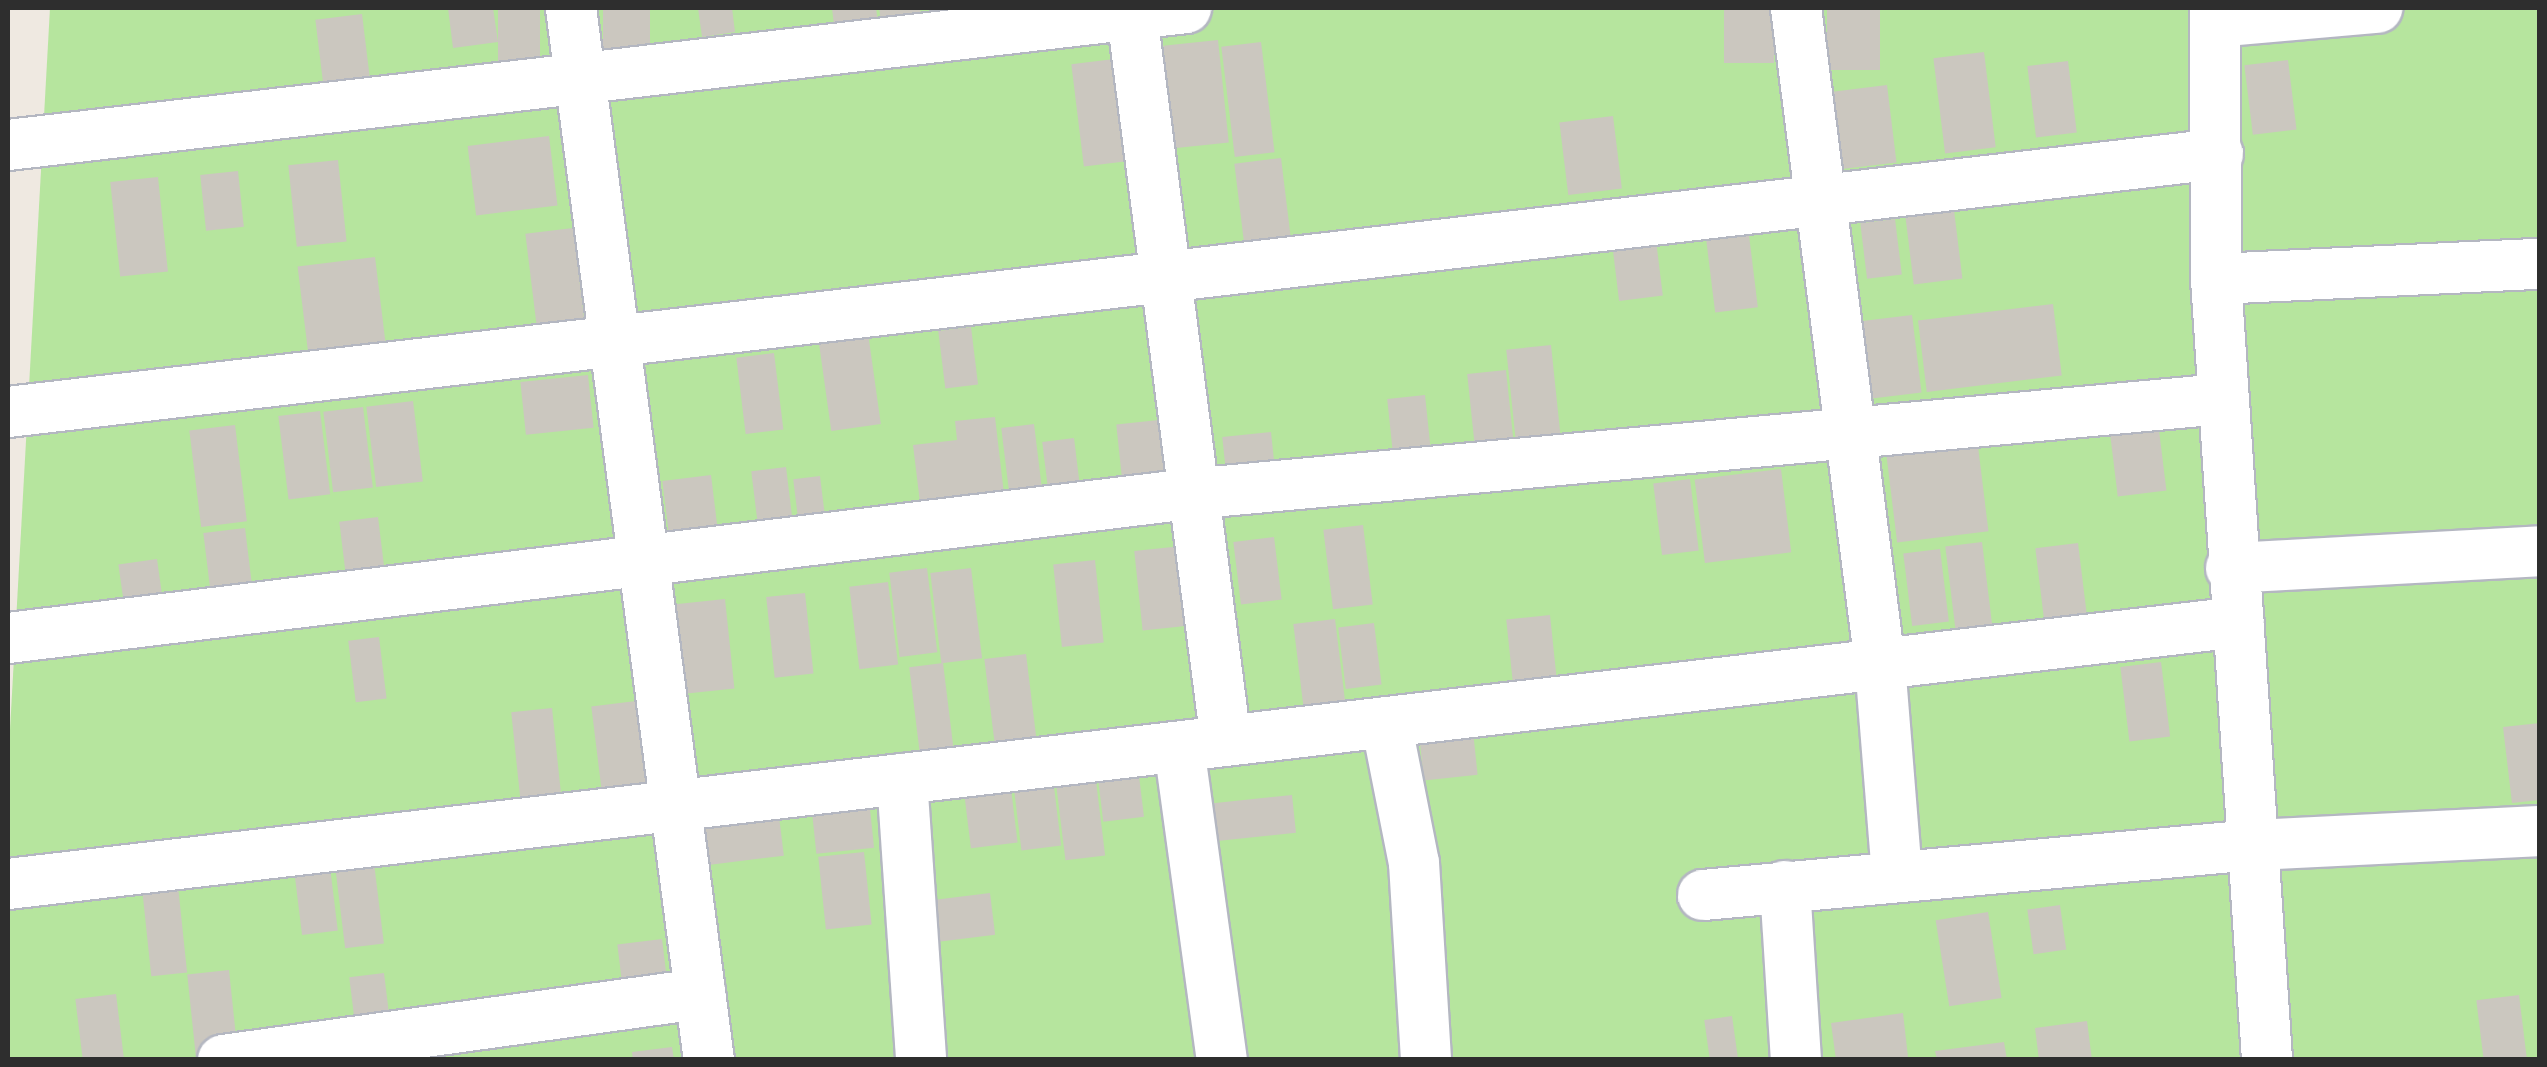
<!DOCTYPE html>
<style>
body{margin:0}
#map{position:relative;width:2547px;height:1067px;overflow:hidden;background:#efe9e1;font-family:"PT Sans Narrow",sans-serif}
div>[style]{position:absolute}
[style*='--x']{left:calc(var(--x)*1px);top:calc(var(--y)*1px);width:calc(var(--w)*1px);rotate:calc(var(--a)*1deg)}
.green>*{inset:0;background:#b6e59e}
.building>*{inset:0;background:#cbc7bf;transform-origin:0 0}
.roads{filter:drop-shadow(2px 0 #b4b7c1) drop-shadow(-2px 0 #b4b7c1) drop-shadow(0 2px #b4b7c1) drop-shadow(0 -2px #b4b7c1)}
.minor>*{height:50px;margin:-25px;padding:0 25px;transform-origin:25px;border-radius:25px;background:#fff}
span{translate:-50% -50%;white-space:nowrap;text-align:center;line-height:1.15;-webkit-text-stroke:10px #fff;paint-order:stroke}
.frame{position:absolute;inset:0;border:10px solid #2e2e2e;pointer-events:none}
</style>
<div id="map">
<div class="green">
<div style="clip-path:polygon(50px 8px,2539px 8px,2539px 1059px,8px 1059px,8px 766px)"></div>
</div>
<div class="building">
<div style="clip-path:polygon(448px 8px,493px 8px,498px 42px,453px 48px)"></div>
<div style="left:498px;top:8px;width:42px;height:72px"></div>
<div style="left:603px;top:8px;width:47px;height:60px"></div>
<div style="clip-path:polygon(698px 8px,732px 8px,735px 32px,702px 37px)"></div>
<div style="clip-path:polygon(832px 8px,876px 8px,879px 29px,835px 34px)"></div>
<div style="clip-path:polygon(879px 8px,920px 8px,922px 23px,882px 28px)"></div>
<div style="left:1724px;top:8px;width:50px;height:55px"></div>
<div style="left:1827px;top:8px;width:53px;height:62px"></div>
<div style="left:362px;top:14px;width:80px;height:47px;rotate:83deg"></div>
<div style="left:1218px;top:40px;width:103px;height:55px;rotate:84deg"></div>
<div style="left:1261px;top:42px;width:111px;height:40px;rotate:83deg"></div>
<div style="left:1984px;top:52px;width:96px;height:51px;rotate:83deg"></div>
<div style="left:1114px;top:59px;width:103px;height:43px;rotate:83deg"></div>
<div style="left:2288px;top:60px;width:70px;height:44px;rotate:83deg"></div>
<div style="left:2068px;top:61px;width:72px;height:41px;rotate:83deg"></div>
<div style="left:1887px;top:85px;width:78px;height:55px;rotate:83deg"></div>
<div style="left:1613px;top:116px;width:73px;height:54px;rotate:83deg"></div>
<div style="left:549px;top:136px;width:70px;height:82px;rotate:83deg"></div>
<div style="left:1281px;top:158px;width:79px;height:47px;rotate:83deg"></div>
<div style="left:338px;top:160px;width:82px;height:50px;rotate:84deg"></div>
<div style="left:238px;top:171px;width:56px;height:38px;rotate:84deg"></div>
<div style="left:158px;top:177px;width:95px;height:48px;rotate:84deg"></div>
<div style="left:1953px;top:202px;width:77px;height:49px;rotate:83deg"></div>
<div style="left:1747px;top:219px;width:89px;height:43px;rotate:83deg"></div>
<div style="left:1895px;top:219px;width:56px;height:35px;rotate:83deg"></div>
<div style="left:573px;top:228px;width:101px;height:48px;rotate:83deg"></div>
<div style="left:1655px;top:232px;width:64px;height:44px;rotate:83deg"></div>
<div style="left:375px;top:257px;width:96px;height:78px;rotate:83deg"></div>
<div style="left:2053px;top:304px;width:72px;height:136px;rotate:83deg"></div>
<div style="left:1912px;top:315px;width:78px;height:50px;rotate:83deg"></div>
<div style="left:971px;top:327px;width:58px;height:33px;rotate:83deg"></div>
<div style="left:868px;top:333px;width:92px;height:50px;rotate:82deg"></div>
<div style="left:1551px;top:345px;width:98px;height:45px;rotate:84deg"></div>
<div style="left:774px;top:353px;width:77px;height:38px;rotate:83deg"></div>
<div style="left:1506px;top:370px;width:75px;height:39px;rotate:84deg"></div>
<div style="left:588px;top:375px;width:53px;height:68px;rotate:84deg"></div>
<div style="left:1425px;top:395px;width:65px;height:38px;rotate:84deg"></div>
<div style="left:413px;top:401px;width:81px;height:47px;rotate:83deg"></div>
<div style="left:363px;top:407px;width:81px;height:40px;rotate:83deg"></div>
<div style="left:320px;top:411px;width:84px;height:42px;rotate:83deg"></div>
<div style="clip-path:polygon(995px 417px,1006px 511px,923px 527px,913px 445px,957px 440px,955px 421px)"></div>
<div style="left:1168px;top:419px;width:73px;height:52px;rotate:84deg"></div>
<div style="left:2158px;top:422px;width:69px;height:49px;rotate:83deg"></div>
<div style="left:1034px;top:424px;width:84px;height:33px;rotate:83deg"></div>
<div style="left:235px;top:425px;width:97px;height:46px;rotate:83deg"></div>
<div style="left:1271px;top:432px;width:45px;height:49px;rotate:84deg"></div>
<div style="left:1074px;top:438px;width:58px;height:32px;rotate:83deg"></div>
<div style="left:1977px;top:438px;width:94px;height:92px;rotate:83deg"></div>
<div style="left:786px;top:467px;width:63px;height:35px;rotate:83deg"></div>
<div style="left:1781px;top:469px;width:84px;height:87px;rotate:83deg"></div>
<div style="left:711px;top:475px;width:77px;height:49px;rotate:83deg"></div>
<div style="left:820px;top:476px;width:50px;height:27px;rotate:83deg"></div>
<div style="left:1690px;top:479px;width:72px;height:37px;rotate:83deg"></div>
<div style="left:378px;top:517px;width:76px;height:39px;rotate:83deg"></div>
<div style="left:1363px;top:525px;width:80px;height:40px;rotate:83deg"></div>
<div style="left:245px;top:528px;width:80px;height:42px;rotate:83deg"></div>
<div style="left:1274px;top:537px;width:63px;height:41px;rotate:83deg"></div>
<div style="left:1982px;top:542px;width:85px;height:37px;rotate:83deg"></div>
<div style="left:2078px;top:543px;width:73px;height:43px;rotate:83deg"></div>
<div style="left:1182px;top:546px;width:80px;height:48px;rotate:84deg"></div>
<div style="left:1940px;top:549px;width:73px;height:37px;rotate:83deg"></div>
<div style="left:157px;top:559px;width:60px;height:39px;rotate:82deg"></div>
<div style="left:1095px;top:560px;width:83px;height:42px;rotate:84deg"></div>
<div style="left:927px;top:568px;width:85px;height:38px;rotate:83deg"></div>
<div style="left:971px;top:568px;width:91px;height:41px;rotate:83deg"></div>
<div style="left:888px;top:582px;width:83px;height:39px;rotate:83deg"></div>
<div style="left:805px;top:593px;width:81px;height:39px;rotate:84deg"></div>
<div style="left:725px;top:599px;width:90px;height:50px;rotate:84deg"></div>
<div style="left:1550px;top:615px;width:63px;height:44px;rotate:84deg"></div>
<div style="left:1335px;top:619px;width:83px;height:42px;rotate:83deg"></div>
<div style="left:1374px;top:623px;width:62px;height:36px;rotate:83deg"></div>
<div style="left:379px;top:637px;width:62px;height:31px;rotate:83deg"></div>
<div style="left:1026px;top:654px;width:86px;height:42px;rotate:83deg"></div>
<div style="left:2161px;top:662px;width:75px;height:41px;rotate:83deg"></div>
<div style="left:943px;top:663px;width:87px;height:34px;rotate:83deg"></div>
<div style="left:636px;top:701px;width:84px;height:45px;rotate:83deg"></div>
<div style="left:552px;top:708px;width:89px;height:41px;rotate:84deg"></div>
<div style="clip-path:polygon(2540px 723px,2540px 800px,2512px 803px,2503px 727px)"></div>
<div style="left:1473px;top:731px;width:44px;height:54px;rotate:84deg"></div>
<div style="left:1139px;top:776px;width:41px;height:41px;rotate:83deg"></div>
<div style="left:1096px;top:781px;width:75px;height:40px;rotate:83deg"></div>
<div style="left:1054px;top:787px;width:59px;height:40px;rotate:83deg"></div>
<div style="left:1011px;top:789px;width:54px;height:47px;rotate:83deg"></div>
<div style="left:1292px;top:795px;width:38px;height:84px;rotate:84deg"></div>
<div style="left:778px;top:808px;width:48px;height:82px;rotate:83deg"></div>
<div style="left:870px;top:809px;width:39px;height:58px;rotate:84deg"></div>
<div style="left:864px;top:852px;width:73px;height:46px;rotate:84deg"></div>
<div style="left:374px;top:863px;width:81px;height:39px;rotate:83deg"></div>
<div style="left:330px;top:867px;width:64px;height:36px;rotate:83deg"></div>
<div style="left:178px;top:886px;width:87px;height:36px;rotate:84deg"></div>
<div style="left:990px;top:893px;width:42px;height:57px;rotate:83deg"></div>
<div style="left:2060px;top:905px;width:45px;height:33px;rotate:82deg"></div>
<div style="left:1988px;top:912px;width:87px;height:53px;rotate:81deg"></div>
<div style="left:662px;top:939px;width:58px;height:45px;rotate:83deg"></div>
<div style="left:229px;top:970px;width:84px;height:42px;rotate:84deg"></div>
<div style="left:384px;top:973px;width:61px;height:35px;rotate:83deg"></div>
<div style="left:116px;top:994px;width:66px;height:41px;rotate:83deg"></div>
<div style="left:2519px;top:995px;width:65px;height:43px;rotate:83deg"></div>
<div style="clip-path:polygon(1903px 1013px,1908px 1057px,1836px 1060px,1831px 1023px)"></div>
<div style="left:1732px;top:1016px;width:44px;height:28px;rotate:82deg"></div>
<div style="clip-path:polygon(2087px 1021px,2092px 1060px,2039px 1060px,2035px 1028px)"></div>
<div style="clip-path:polygon(2004px 1042px,2007px 1060px,1937px 1060px,1935px 1051px)"></div>
<div style="clip-path:polygon(672px 1047px,674px 1060px,633px 1060px,632px 1052px)"></div>
</div>
<div class="roads">
<div class="minor">
<div style="--x:571;--y:8;--w:1061;--a:82.53"></div>
<div style="--x:1131;--y:8;--w:739;--a:82.62"></div>
<div style="--x:1796;--y:8;--w:661;--a:82.7"></div>
<div style="--x:1880;--y:664;--w:211;--a:85.4"></div>
<div style="--x:2215;--y:8;--w:271;--a:89.8"></div>
<div style="--x:2216;--y:279;--w:783;--a:86.26"></div>
<div style="--x:2216;--y:22;--w:162;--a:-5"></div>
<div style="--x:8;--y:145;--w:1186;--a:-6.63"></div>
<div style="--x:2216;--y:279;--w:324;--a:-2.7"></div>
<div style="--x:8;--y:412;--w:2225;--a:-6.66"></div>
<div style="--x:2231;--y:568;--w:309;--a:-3.1"></div>
<div style="--x:8;--y:638;--w:1191;--a:-6.95"></div>
<div style="--x:1190;--y:494;--w:1036;--a:-5.26"></div>
<div style="--x:1386;--y:722;--w:144;--a:78.8"></div>
<div style="--x:1414;--y:863;--w:197;--a:86.5"></div>
<div style="--x:1179;--y:747;--w:316;--a:82.2"></div>
<div style="--x:902;--y:779;--w:282;--a:86.1"></div>
<div style="--x:8;--y:884;--w:2246;--a:-6.7"></div>
<div style="--x:1785;--y:886;--w:174;--a:86.4"></div>
<div style="--x:1703;--y:895;--w:553;--a:-5.19"></div>
<div style="--x:2254;--y:845;--w:286;--a:-2.8"></div>
<div style="--x:223;--y:1060;--w:482;--a:-7.9"></div>
</div>
</div>
<div class="frame"></div>
</div>
